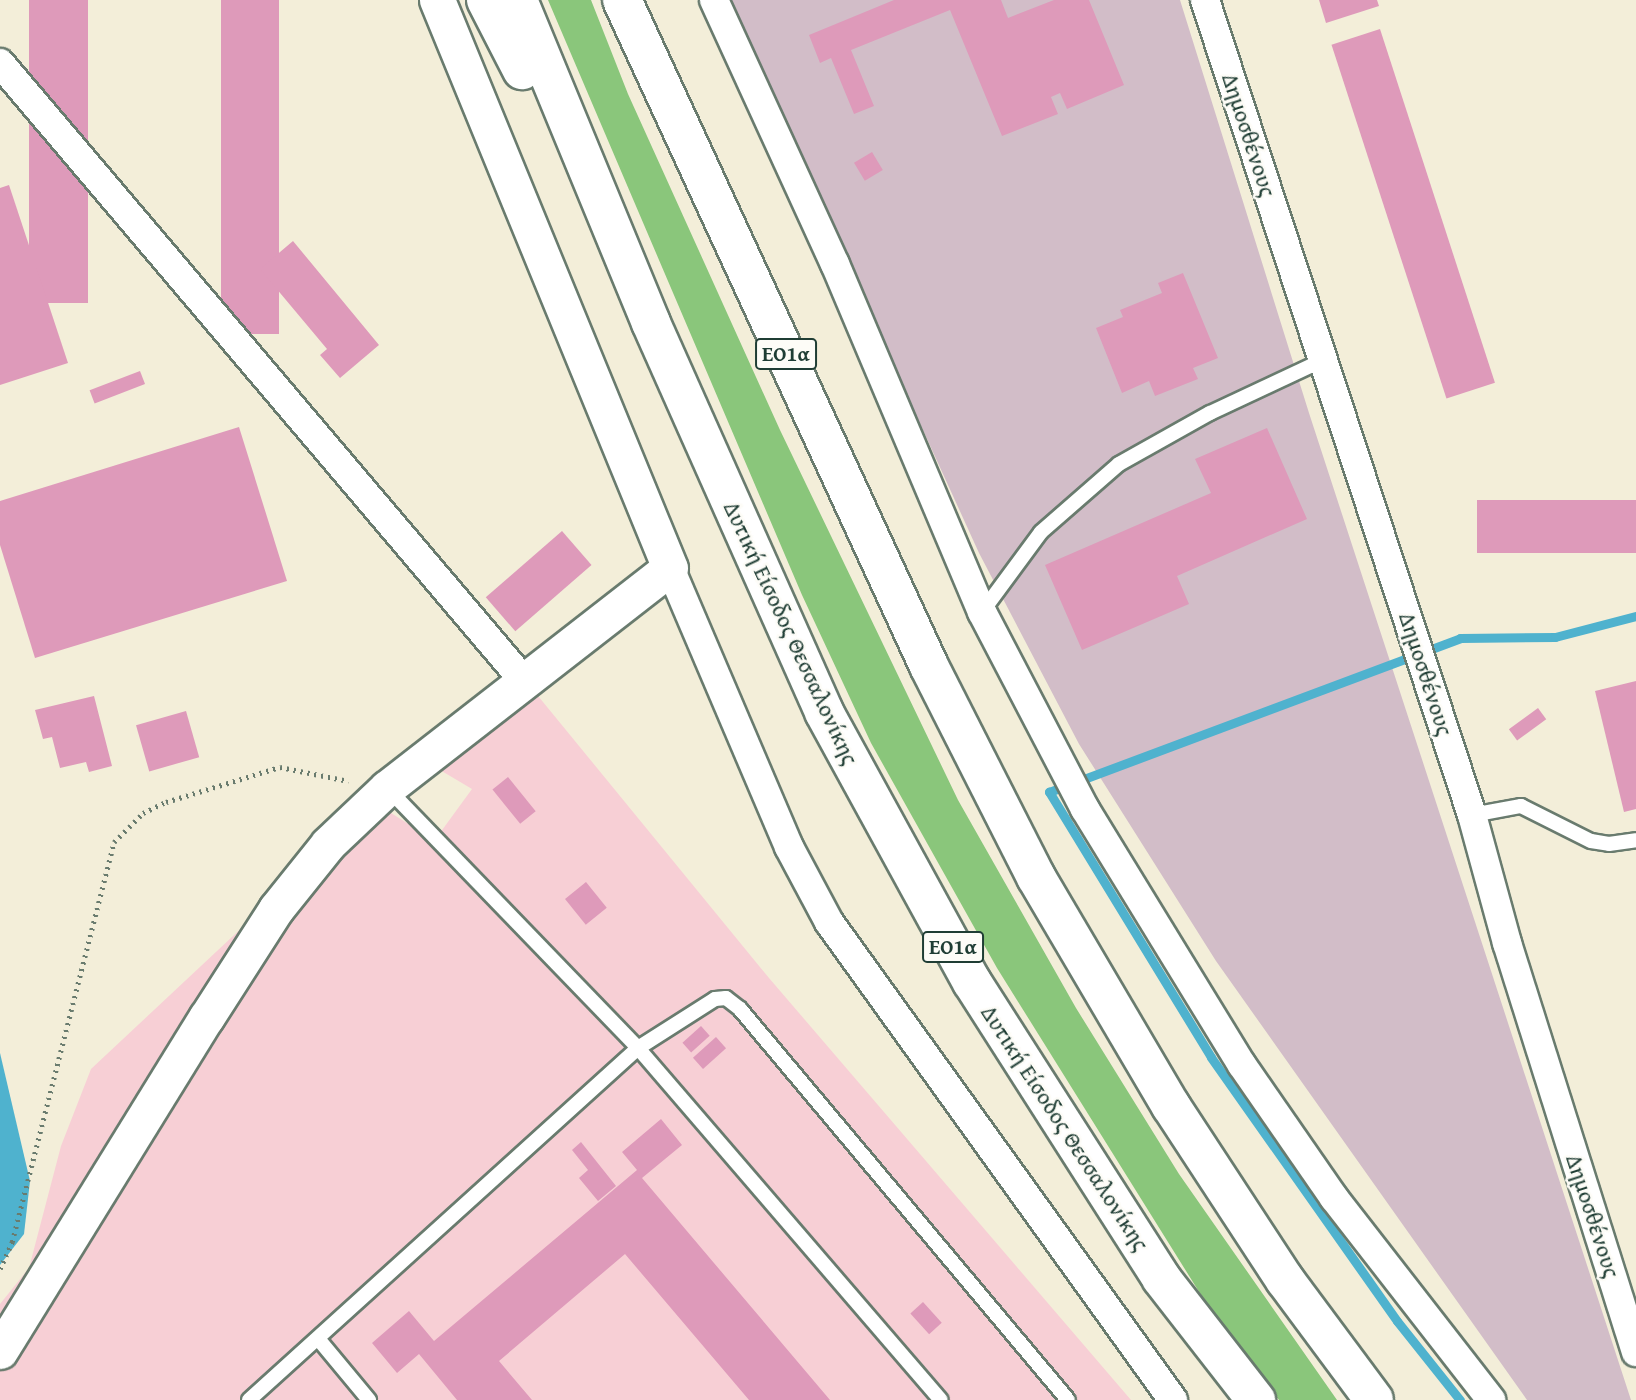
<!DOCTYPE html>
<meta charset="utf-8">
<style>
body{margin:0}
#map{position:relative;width:1636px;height:1400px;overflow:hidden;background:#f3eed9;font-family:"Gentium Book Plus",serif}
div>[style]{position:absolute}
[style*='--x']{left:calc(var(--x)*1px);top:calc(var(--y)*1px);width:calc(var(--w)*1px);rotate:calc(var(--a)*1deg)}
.built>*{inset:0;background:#f7cfd5}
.industrial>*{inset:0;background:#d2bdc8}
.green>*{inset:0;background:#8ac67b}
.water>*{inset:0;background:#4fb2ce}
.stream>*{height:9px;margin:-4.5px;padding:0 4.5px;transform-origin:4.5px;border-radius:4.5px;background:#4fb2ce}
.building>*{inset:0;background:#de9aba;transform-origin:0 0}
.path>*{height:4.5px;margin-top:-2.25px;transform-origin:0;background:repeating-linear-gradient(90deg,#697b6e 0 2px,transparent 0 7px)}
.roads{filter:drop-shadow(2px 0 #697b6e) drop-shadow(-2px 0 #697b6e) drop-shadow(0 2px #697b6e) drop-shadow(0 -2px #697b6e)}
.service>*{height:14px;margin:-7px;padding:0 7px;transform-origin:7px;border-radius:7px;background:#fff}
.minor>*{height:28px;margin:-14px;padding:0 14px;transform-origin:14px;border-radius:14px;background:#fff}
.tertiary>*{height:35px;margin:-17.5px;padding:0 17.5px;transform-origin:17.5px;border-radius:17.5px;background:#fff}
.trunk>*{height:38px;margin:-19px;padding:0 19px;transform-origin:19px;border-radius:19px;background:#fff}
span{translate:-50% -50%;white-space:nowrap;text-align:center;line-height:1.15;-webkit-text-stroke:5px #fdfcf7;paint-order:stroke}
.shield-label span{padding:2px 5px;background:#fdfcf7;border:2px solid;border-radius:5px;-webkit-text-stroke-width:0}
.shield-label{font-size:21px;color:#1f3d34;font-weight:700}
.street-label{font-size:23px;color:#1f3d34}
</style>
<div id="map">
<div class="built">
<div style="clip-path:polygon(534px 691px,769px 978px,1131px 1400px,0 1400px,0 1304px,29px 1268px,61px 1146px,91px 1069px,375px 803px,442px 845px,437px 837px,472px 789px,440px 770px)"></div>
</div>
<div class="industrial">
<div style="clip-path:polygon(727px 0,1180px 0,1309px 413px,1631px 1400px,1527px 1400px,1216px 961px,1079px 744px,979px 553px)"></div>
</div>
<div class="green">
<div style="clip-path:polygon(548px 0,591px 0,628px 94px,780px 430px,958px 800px,1076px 1008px,1179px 1174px,1337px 1400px,1279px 1400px,1221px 1327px,997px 968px,871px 743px,802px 595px)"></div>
</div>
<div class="water">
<div style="clip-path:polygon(0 1053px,30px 1181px,24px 1234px,0 1265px)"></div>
</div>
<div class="stream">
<div style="--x:1460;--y:1400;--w:101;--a:-128.6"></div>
<div style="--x:1397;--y:1321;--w:323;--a:-125.2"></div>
<div style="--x:1211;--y:1057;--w:311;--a:-121.4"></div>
<div style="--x:1049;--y:792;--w:439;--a:-20.5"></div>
<div style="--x:1460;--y:638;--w:95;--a:-0.6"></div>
<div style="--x:1555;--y:637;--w:84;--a:-14.5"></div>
</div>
<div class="building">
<div style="left:29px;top:0;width:59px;height:303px"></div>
<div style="left:221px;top:0;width:58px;height:334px"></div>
<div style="clip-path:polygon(894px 0,1001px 0,1008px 18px,1054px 0,1089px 0,1124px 85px,1067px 109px,1060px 93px,1051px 97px,1058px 114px,1002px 136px,950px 10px,851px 50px,874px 106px,854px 114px,831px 58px,820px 63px,809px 35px)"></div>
<div style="clip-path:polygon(1319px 0,1377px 0,1379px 6px,1326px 23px)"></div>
<div style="left:1380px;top:29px;width:372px;height:51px;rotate:72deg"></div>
<div style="left:872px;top:152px;width:21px;height:21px;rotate:59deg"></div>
<div style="clip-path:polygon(9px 185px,68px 363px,0 385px,0 188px)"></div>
<div style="clip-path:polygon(293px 241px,379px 345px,340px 378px,320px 355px,327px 349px,260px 269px)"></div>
<div style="clip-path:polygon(1183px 273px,1218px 358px,1193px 368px,1198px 379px,1155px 396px,1149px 381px,1122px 393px,1096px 328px,1123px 317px,1120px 310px,1162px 293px,1158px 283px)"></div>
<div style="left:140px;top:371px;width:14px;height:54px;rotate:69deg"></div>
<div style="clip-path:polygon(239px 427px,287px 581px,35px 658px,0 545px,0 501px)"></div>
<div style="clip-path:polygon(1267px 428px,1307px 519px,1177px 576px,1189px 604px,1082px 650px,1045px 565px,1211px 493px,1195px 459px)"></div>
<div style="left:1636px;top:500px;width:53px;height:159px;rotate:90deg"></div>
<div style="left:562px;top:531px;width:45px;height:101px;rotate:49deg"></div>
<div style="clip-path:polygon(1636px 681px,1636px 809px,1624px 812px,1595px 691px)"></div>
<div style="clip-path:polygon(94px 696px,112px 766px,89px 772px,86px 762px,60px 768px,52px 737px,43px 739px,35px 710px)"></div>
<div style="left:1538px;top:708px;width:14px;height:36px;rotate:54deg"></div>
<div style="left:186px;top:711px;width:48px;height:52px;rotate:74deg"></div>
<div style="left:508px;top:777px;width:44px;height:20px;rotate:51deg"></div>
<div style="left:586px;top:882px;width:33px;height:27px;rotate:51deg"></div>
<div style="left:701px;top:1026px;width:13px;height:25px;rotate:48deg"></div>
<div style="left:716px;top:1037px;width:15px;height:31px;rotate:48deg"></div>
<div style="clip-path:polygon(661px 1119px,682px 1145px,642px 1178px,830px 1400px,749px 1400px,625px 1254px,499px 1361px,532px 1400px,457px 1400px,419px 1354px,397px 1373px,372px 1343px,409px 1311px,434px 1341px,637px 1170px,622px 1152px)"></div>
<div style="clip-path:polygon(581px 1142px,616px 1186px,598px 1201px,579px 1178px,588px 1170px,572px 1150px)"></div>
<div style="left:923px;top:1302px;width:28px;height:17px;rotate:48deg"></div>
</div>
<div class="path">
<div style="--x:0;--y:1269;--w:30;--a:-66"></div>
<div style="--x:12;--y:1242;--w:413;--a:-75.7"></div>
<div style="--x:114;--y:842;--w:41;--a:-45"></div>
<div style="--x:143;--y:813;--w:25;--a:-26"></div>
<div style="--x:166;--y:802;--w:119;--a:-17.1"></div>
<div style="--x:280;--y:767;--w:70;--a:11.5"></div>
</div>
<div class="roads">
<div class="service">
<div style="--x:982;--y:612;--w:99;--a:-53.6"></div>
<div style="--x:1041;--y:532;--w:103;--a:-41.1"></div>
<div style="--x:1119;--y:464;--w:104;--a:-29.3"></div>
<div style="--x:1210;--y:413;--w:125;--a:-25.1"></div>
<div style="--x:388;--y:789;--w:360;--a:46"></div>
<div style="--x:638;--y:1048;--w:464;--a:49.3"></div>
<div style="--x:1472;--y:815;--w:50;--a:-10.4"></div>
<div style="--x:1521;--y:806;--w:78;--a:26.6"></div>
<div style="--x:1591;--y:841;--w:18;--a:9"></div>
<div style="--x:1609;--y:844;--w:27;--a:-8"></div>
<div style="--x:320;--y:1341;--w:77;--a:50.3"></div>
<div style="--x:249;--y:1400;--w:525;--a:-42.14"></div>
<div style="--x:638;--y:1048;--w:91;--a:-32.5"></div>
<div style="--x:715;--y:999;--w:11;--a:-5"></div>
<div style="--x:726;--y:998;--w:18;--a:38"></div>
<div style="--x:740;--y:1009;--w:510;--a:50.01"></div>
</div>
<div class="minor">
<div style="--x:714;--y:0;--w:290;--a:65.4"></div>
<div style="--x:835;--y:264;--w:378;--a:67.1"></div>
<div style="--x:982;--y:612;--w:222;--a:62.4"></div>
<div style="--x:1085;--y:809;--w:300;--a:58.5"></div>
<div style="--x:1242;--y:1065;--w:162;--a:55.3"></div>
<div style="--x:1334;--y:1198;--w:256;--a:52.1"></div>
<div style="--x:1205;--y:0;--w:858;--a:71.86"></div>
<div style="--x:1472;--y:815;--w:133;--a:74.7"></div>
<div style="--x:1507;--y:943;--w:429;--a:72.5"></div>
<div style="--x:0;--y:63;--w:812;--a:49.7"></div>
<div style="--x:670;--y:568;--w:303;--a:66.9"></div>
<div style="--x:789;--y:847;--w:85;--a:61.9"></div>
<div style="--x:829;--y:922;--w:589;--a:54.26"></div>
</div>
<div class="tertiary">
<div style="--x:0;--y:1351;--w:392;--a:-58.3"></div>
<div style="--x:206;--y:1018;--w:130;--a:-57.3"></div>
<div style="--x:276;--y:909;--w:83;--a:-51.3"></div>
<div style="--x:328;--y:844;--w:81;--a:-43.5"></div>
<div style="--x:387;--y:788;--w:358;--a:-37.9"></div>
<div style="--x:670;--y:568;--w:614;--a:-112.3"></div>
</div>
<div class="trunk">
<div style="--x:486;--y:0;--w:79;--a:62.8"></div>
<div style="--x:518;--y:0;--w:349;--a:67.6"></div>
<div style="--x:651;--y:323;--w:426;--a:66"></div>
<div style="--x:824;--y:712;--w:308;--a:61.3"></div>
<div style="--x:972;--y:982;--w:351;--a:57.4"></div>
<div style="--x:1161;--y:1278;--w:155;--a:52.1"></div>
<div style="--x:622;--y:0;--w:733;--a:65.25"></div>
<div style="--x:929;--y:666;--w:237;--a:63.1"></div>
<div style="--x:1036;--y:877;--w:266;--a:59.5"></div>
<div style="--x:1171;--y:1106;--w:208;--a:56.8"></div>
<div style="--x:1285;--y:1280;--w:149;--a:53.4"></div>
</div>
</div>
<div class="shield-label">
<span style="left:786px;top:354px">ΕΟ1α</span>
<span style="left:953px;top:947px">ΕΟ1α</span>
</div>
<div class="street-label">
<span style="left:1249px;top:135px;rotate:72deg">Δημοσθένους</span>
<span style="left:791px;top:633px;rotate:65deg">Δυτική Είσοδος Θεσσαλονίκης</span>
<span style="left:1426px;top:674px;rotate:72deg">Δημοσθένους</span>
<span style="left:1065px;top:1128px;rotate:57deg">Δυτική Είσοδος Θεσσαλονίκης</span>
<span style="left:1593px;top:1216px;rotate:72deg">Δημοσθένους</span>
</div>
</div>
